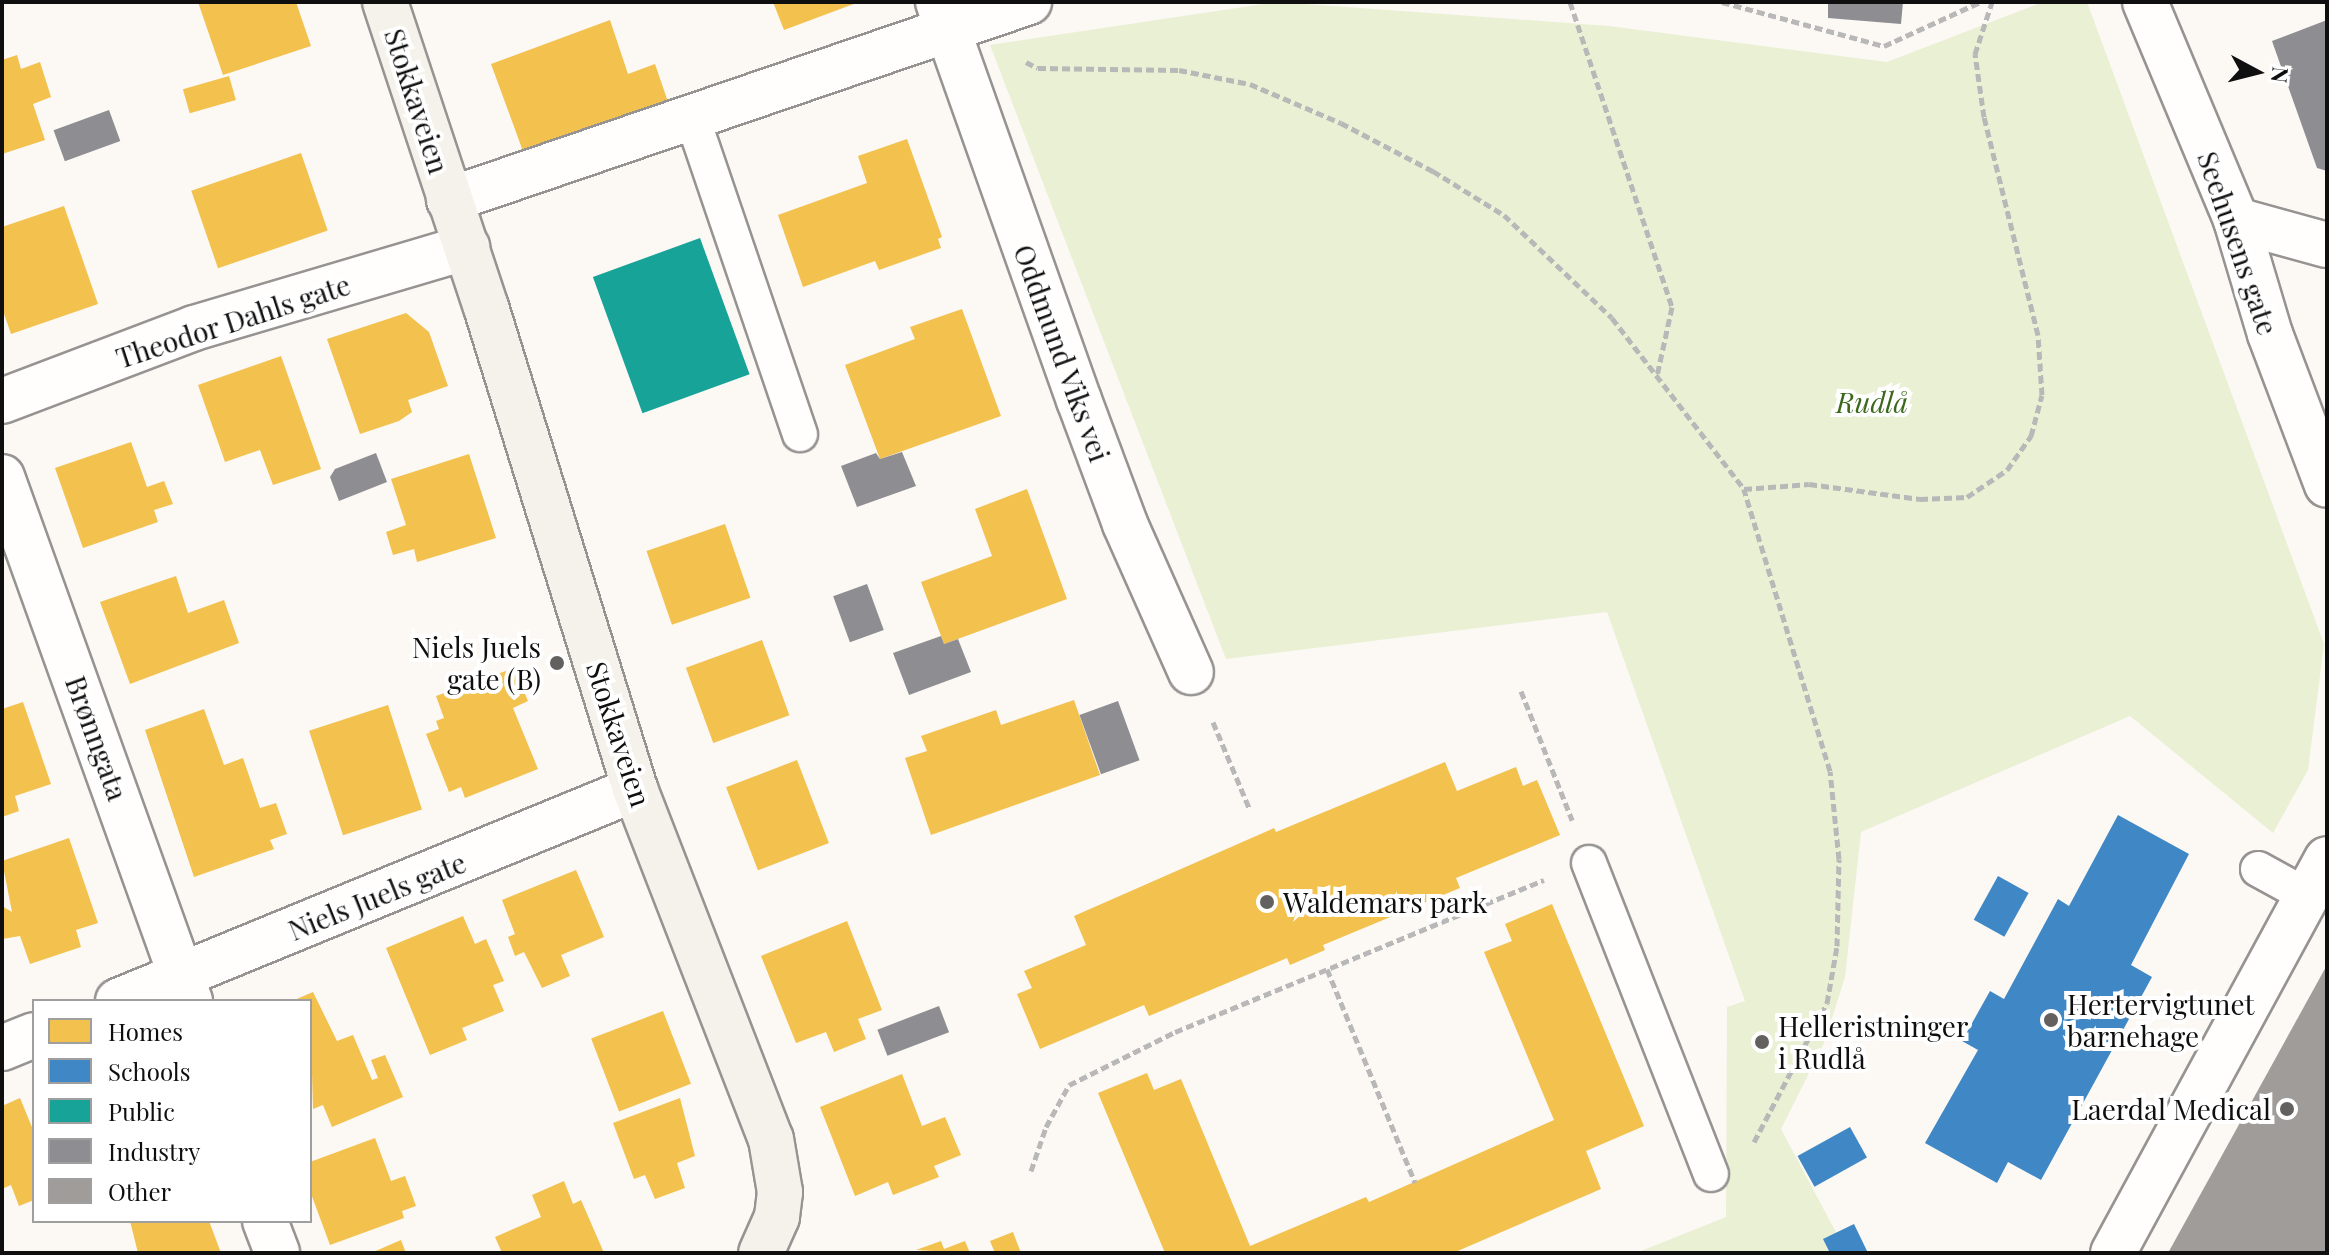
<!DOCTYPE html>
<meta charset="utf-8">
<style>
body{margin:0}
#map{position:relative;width:2329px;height:1255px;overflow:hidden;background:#fcf8f4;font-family:"Playfair Display",serif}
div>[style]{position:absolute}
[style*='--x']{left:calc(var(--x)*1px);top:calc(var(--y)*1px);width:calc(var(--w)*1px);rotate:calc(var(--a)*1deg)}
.green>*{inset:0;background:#eaf0d4}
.homes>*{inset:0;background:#f2c14e;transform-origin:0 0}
.schools>*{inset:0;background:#3f88c5;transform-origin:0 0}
.public>*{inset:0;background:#17a398;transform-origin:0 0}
.industry>*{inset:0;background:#8d8d92;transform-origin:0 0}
.building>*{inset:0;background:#a09c99}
.path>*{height:5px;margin-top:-2.5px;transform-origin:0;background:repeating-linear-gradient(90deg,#b9b8b8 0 8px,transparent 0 12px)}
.roads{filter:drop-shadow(2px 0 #969492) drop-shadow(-2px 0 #969492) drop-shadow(0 2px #969492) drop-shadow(0 -2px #969492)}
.lane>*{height:34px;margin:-17px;padding:0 17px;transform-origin:17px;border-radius:17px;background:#fffefd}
.street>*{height:44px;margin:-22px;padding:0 22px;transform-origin:22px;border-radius:22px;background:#fffefd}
.secondary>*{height:44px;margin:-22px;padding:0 22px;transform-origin:22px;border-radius:22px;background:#f5f2eb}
.dots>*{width:22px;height:22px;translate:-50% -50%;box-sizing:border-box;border:4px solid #fff;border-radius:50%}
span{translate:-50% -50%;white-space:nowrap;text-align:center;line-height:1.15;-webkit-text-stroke:8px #fff;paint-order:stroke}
.street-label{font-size:28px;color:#0f0f0f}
.park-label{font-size:28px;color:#3c681e;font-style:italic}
.poi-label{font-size:28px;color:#0f0f0f}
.right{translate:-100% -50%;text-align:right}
.left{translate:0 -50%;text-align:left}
.frame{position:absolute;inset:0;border:4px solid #0f0f0f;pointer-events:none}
.legend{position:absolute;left:32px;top:999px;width:280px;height:224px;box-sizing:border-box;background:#fff;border:2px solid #9f9f9f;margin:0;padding:10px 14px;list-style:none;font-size:24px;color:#0f0f0f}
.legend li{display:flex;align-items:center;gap:16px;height:40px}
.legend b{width:40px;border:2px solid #9f9f9f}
.north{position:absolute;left:2217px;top:32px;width:80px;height:80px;-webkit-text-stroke:6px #fff;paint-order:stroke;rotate:97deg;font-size:22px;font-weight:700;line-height:32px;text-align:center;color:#0f0f0f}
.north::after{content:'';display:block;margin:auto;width:28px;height:36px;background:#0f0f0f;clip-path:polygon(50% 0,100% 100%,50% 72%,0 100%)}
</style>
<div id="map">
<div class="green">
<div style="clip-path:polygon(1277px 2px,1609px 26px,1887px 62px,2043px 2px,2087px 2px,2324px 644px,2308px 770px,2273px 833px,2130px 716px,1861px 832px,1845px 977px,1824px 1043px,1781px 1129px,1847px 1253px,1636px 1253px,1726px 1217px,1727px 1007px,1745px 1001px,1607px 612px,1226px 659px,990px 45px)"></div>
</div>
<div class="homes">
<div style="clip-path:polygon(198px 2px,296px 2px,311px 46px,223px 75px)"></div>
<div style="clip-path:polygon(773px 2px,859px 2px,784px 30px)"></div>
<div style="clip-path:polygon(610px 20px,628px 74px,655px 64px,668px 102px,524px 154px,491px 64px)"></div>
<div style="clip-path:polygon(17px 55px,21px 69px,40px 62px,51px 97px,33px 104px,45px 140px,2px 154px,2px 60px)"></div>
<div style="left:229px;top:76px;width:25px;height:48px;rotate:74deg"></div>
<div style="clip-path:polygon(907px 139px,942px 237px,938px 239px,941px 248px,879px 270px,875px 261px,803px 287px,778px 215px,867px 183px,858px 156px)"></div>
<div style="left:301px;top:153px;width:82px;height:116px;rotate:71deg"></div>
<div style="clip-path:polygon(64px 206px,98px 304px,11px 334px,2px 308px,2px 227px)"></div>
<div style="clip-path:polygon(962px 309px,1001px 416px,880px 459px,845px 365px,915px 339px,910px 327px)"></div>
<div style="clip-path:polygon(406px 313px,429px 332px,448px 386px,408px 400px,412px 412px,399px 421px,360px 434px,327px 339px)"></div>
<div style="clip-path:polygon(281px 356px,321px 469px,273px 485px,260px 450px,225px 462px,198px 385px)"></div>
<div style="clip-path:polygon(131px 442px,147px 487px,164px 481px,173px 504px,154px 510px,158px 522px,83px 548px,55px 468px)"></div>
<div style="clip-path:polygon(469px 454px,496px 538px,417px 562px,414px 549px,393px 555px,386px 532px,406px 525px,391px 479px)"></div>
<div style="clip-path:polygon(1027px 489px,1067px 599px,944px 644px,921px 582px,992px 556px,975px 509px)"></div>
<div style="left:725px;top:524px;width:78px;height:83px;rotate:71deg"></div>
<div style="clip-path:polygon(176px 576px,188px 613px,224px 600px,239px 643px,130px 684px,100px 602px)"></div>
<div style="left:762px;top:640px;width:80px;height:81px;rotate:70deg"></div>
<div style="clip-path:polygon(514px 668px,528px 701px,513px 708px,538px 769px,465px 798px,461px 787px,449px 792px,426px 734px,439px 729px,436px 721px,444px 718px,436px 696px)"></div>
<div style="clip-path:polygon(1074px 700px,1100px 775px,931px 835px,905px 758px,927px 751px,921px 736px,996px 710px,1001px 725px)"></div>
<div style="clip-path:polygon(23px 702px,51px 784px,15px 796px,19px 811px,2px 817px,2px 709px)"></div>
<div style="left:388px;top:705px;width:110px;height:83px;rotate:72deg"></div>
<div style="clip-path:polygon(204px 709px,224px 765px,243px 758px,260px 808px,276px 803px,287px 834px,270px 840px,274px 849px,194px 877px,145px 730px)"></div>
<div style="left:797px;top:760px;width:89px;height:76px;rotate:69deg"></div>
<div style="clip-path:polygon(1445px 762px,1457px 791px,1516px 767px,1523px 786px,1537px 780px,1560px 835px,1456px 878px,1460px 888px,1323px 945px,1325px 950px,1290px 965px,1287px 958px,1149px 1016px,1144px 1005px,1040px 1049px,1017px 994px,1032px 988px,1024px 971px,1086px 945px,1074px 916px,1274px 828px,1276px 832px)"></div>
<div style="clip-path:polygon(69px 838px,98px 923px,76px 930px,81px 947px,30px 964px,20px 936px,2px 939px,2px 906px,12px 912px,2px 861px)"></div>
<div style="clip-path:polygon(576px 870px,604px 937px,561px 955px,570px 976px,542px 988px,524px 952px,515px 956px,508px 937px,515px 934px,502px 900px)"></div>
<div style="clip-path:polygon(1552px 904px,1644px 1126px,1586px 1151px,1601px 1189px,1453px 1253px,1165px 1253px,1098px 1093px,1147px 1073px,1154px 1090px,1181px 1079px,1250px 1246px,1366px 1197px,1369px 1202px,1554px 1120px,1484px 952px,1512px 941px,1505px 924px)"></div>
<div style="clip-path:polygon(463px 916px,475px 944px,486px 939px,504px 981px,493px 985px,504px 1011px,462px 1028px,467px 1040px,430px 1055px,386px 948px)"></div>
<div style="clip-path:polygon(847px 921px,882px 1010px,858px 1019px,866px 1039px,834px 1052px,826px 1032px,796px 1043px,761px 956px)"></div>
<div style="clip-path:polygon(313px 992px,337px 1041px,353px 1035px,372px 1080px,378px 1078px,371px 1060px,385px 1055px,403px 1097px,332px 1127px,323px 1105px,313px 1109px,310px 1001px,292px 1001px)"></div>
<div style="left:663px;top:1011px;width:78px;height:77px;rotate:69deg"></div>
<div style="clip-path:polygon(902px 1074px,922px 1126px,945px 1117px,961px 1155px,934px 1166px,939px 1177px,893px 1195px,888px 1182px,855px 1196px,820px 1107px)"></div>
<div style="clip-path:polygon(20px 1098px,34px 1132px,34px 1200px,19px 1206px,11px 1185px,2px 1189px,2px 1106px)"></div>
<div style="clip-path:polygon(680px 1098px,695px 1156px,677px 1163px,685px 1188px,655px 1199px,645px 1175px,634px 1179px,613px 1123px)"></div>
<div style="clip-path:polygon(375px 1138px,391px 1181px,405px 1176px,416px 1206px,402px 1211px,404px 1218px,330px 1245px,310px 1191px,310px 1162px)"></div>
<div style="clip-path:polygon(564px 1181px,573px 1204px,581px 1200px,604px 1253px,502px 1253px,495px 1237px,541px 1217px,532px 1195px)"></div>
<div style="clip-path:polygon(130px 1221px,209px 1221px,221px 1253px,138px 1253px)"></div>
<div style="clip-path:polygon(1013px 1232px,1021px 1253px,995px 1253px,990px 1241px)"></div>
<div style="clip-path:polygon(401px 1240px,406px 1253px,371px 1253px)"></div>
<div style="clip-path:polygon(941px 1241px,944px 1249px,965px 1241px,970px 1253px,916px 1250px)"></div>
</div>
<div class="schools">
<div style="clip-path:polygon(2118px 815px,2189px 854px,2131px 965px,2152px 977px,2041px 1180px,2008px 1162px,1997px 1183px,1925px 1143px,1978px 1050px,1962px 1041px,1990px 991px,2004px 999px,2058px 899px,2069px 906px)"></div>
<div style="left:1998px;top:876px;width:35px;height:50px;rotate:29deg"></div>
<div style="left:1850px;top:1127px;width:35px;height:60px;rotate:61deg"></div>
<div style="clip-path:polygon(1854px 1224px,1868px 1253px,1830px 1253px,1823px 1239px)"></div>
</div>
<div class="public">
<div style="left:700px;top:238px;width:145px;height:114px;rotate:70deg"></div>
</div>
<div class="industry">
<div style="clip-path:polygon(1828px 2px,1903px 2px,1901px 24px,1828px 18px)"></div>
<div style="clip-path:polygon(2327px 20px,2327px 171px,2317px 168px,2272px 41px)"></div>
<div style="left:109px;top:110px;width:33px;height:59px;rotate:70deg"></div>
<div style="clip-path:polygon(902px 452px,916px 486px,857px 507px,841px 466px,876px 453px,880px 459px)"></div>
<div style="clip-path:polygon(376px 453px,387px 482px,339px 501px,330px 477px,335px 469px)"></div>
<div style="left:867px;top:584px;width:49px;height:36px;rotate:70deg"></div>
<div style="clip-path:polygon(941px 636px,944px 644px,958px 639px,971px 672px,909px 695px,893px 653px)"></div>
<div style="left:1118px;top:701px;width:63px;height:41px;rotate:70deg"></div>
<div style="left:939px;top:1006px;width:28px;height:66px;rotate:69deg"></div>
</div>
<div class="building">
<div style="clip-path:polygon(2327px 965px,2327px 1253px,2168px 1253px)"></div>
</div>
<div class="path">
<div style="--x:1570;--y:2;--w:322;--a:71.5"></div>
<div style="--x:1672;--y:307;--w:71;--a:102.3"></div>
<div style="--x:1722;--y:2;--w:168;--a:15.2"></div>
<div style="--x:1884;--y:46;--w:106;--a:-24.6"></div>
<div style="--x:1026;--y:62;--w:13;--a:27"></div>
<div style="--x:1038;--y:68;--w:141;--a:0.8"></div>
<div style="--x:1179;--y:70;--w:72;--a:11.2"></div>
<div style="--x:1250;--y:84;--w:99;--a:23.2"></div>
<div style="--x:1341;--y:123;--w:104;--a:27.6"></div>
<div style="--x:1433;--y:171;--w:84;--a:31.8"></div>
<div style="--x:1504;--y:215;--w:149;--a:43.6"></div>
<div style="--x:1612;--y:318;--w:216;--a:52.3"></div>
<div style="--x:1521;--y:691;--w:139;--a:68.4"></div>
<div style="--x:1213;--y:722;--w:95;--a:67.2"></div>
<div style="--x:1327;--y:969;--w:231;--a:67.6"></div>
<div style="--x:1754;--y:1142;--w:157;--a:-62.3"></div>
<div style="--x:1827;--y:1003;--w:58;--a:-80"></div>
<div style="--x:1837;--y:946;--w:87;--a:-88.7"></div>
<div style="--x:1839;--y:859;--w:88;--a:-95.8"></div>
<div style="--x:1830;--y:771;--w:295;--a:-107"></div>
<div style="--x:1744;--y:489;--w:65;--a:-4.4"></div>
<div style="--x:1809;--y:484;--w:112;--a:7.7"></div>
<div style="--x:1920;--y:499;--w:47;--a:-2.4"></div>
<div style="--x:1967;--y:497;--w:48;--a:-34"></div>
<div style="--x:2007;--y:470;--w:42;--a:-54.8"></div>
<div style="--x:2031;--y:436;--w:42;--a:-75"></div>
<div style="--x:2042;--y:395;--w:60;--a:-93.8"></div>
<div style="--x:2038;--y:335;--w:225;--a:-103.9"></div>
<div style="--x:1984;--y:117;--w:64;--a:-98.1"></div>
<div style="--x:1975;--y:54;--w:55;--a:-71.9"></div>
<div style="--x:1031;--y:1171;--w:46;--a:-71.2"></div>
<div style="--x:1046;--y:1127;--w:48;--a:-61.3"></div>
<div style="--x:1069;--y:1085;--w:119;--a:-26.6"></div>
<div style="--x:1175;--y:1032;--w:399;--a:-22.4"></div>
</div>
<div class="roads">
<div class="lane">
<div style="--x:692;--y:117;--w:335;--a:71.2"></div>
<div style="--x:1589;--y:863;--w:334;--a:68.6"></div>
<div style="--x:2258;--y:869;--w:58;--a:28.8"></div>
</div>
<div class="street">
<div style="--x:938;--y:2;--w:422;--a:70.5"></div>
<div style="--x:1079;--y:400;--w:132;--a:69.6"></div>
<div style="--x:1125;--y:524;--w:162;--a:66"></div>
<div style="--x:2145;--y:2;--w:236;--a:67.3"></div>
<div style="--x:2236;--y:220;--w:119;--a:73.4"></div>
<div style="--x:2270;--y:334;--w:161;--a:69.3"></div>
<div style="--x:449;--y:200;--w:613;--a:-18.85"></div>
<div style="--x:2236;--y:220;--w:94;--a:15.4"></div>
<div style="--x:2;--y:401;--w:205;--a:-20.8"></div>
<div style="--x:194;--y:328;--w:285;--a:-16.5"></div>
<div style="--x:2;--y:477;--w:557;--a:70.26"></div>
<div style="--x:118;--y:1001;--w:559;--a:-22.3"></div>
<div style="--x:2;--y:1048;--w:35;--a:-22"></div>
<div style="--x:265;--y:1221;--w:34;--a:69"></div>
<div style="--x:2113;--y:1253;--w:448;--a:-61.5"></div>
</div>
<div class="secondary">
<div style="--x:385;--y:2;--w:321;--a:71.7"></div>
<div style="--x:486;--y:307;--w:505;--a:72.82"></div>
<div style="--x:635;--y:789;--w:375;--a:68.8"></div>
<div style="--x:771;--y:1139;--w:54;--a:80.4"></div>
<div style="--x:780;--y:1192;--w:25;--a:97"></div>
<div style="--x:777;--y:1217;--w:39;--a:114"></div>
</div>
</div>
<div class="dots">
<div style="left:557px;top:663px;background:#62615f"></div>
<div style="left:1267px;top:902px;background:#62615f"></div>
<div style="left:2051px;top:1020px;background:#62615f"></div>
<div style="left:1762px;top:1042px;background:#62615f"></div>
<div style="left:2287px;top:1109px;background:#62615f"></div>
</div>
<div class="street-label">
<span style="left:417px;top:101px;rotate:72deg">Stokkaveien</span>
<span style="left:2238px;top:243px;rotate:71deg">Seehusens gate</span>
<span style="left:233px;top:321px;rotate:-18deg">Theodor Dahls gate</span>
<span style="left:1062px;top:353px;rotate:70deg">Oddmund Viks vei</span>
<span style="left:619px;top:734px;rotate:72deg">Stokkaveien</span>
<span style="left:97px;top:738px;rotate:70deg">Brønngata</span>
<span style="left:377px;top:896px;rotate:-22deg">Niels Juels gate</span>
</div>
<div class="park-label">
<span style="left:1872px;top:402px">Rudlå</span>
</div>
<div class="poi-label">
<span class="right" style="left:541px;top:663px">Niels Juels<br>gate (B)</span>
<span class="left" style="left:1283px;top:902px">Waldemars park</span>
<span class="left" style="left:2067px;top:1020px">Hertervigtunet<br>barnehage</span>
<span class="left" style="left:1778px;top:1042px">Helleristninger<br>i Rudlå</span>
<span class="right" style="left:2271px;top:1109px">Laerdal Medical</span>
</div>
<div class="frame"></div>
<ul class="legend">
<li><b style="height:22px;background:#f2c14e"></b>Homes</li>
<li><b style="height:22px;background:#3f88c5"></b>Schools</li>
<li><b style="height:22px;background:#17a398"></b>Public</li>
<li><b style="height:22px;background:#8d8d92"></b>Industry</li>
<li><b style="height:22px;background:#a09c99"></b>Other</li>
</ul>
<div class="north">N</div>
</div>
